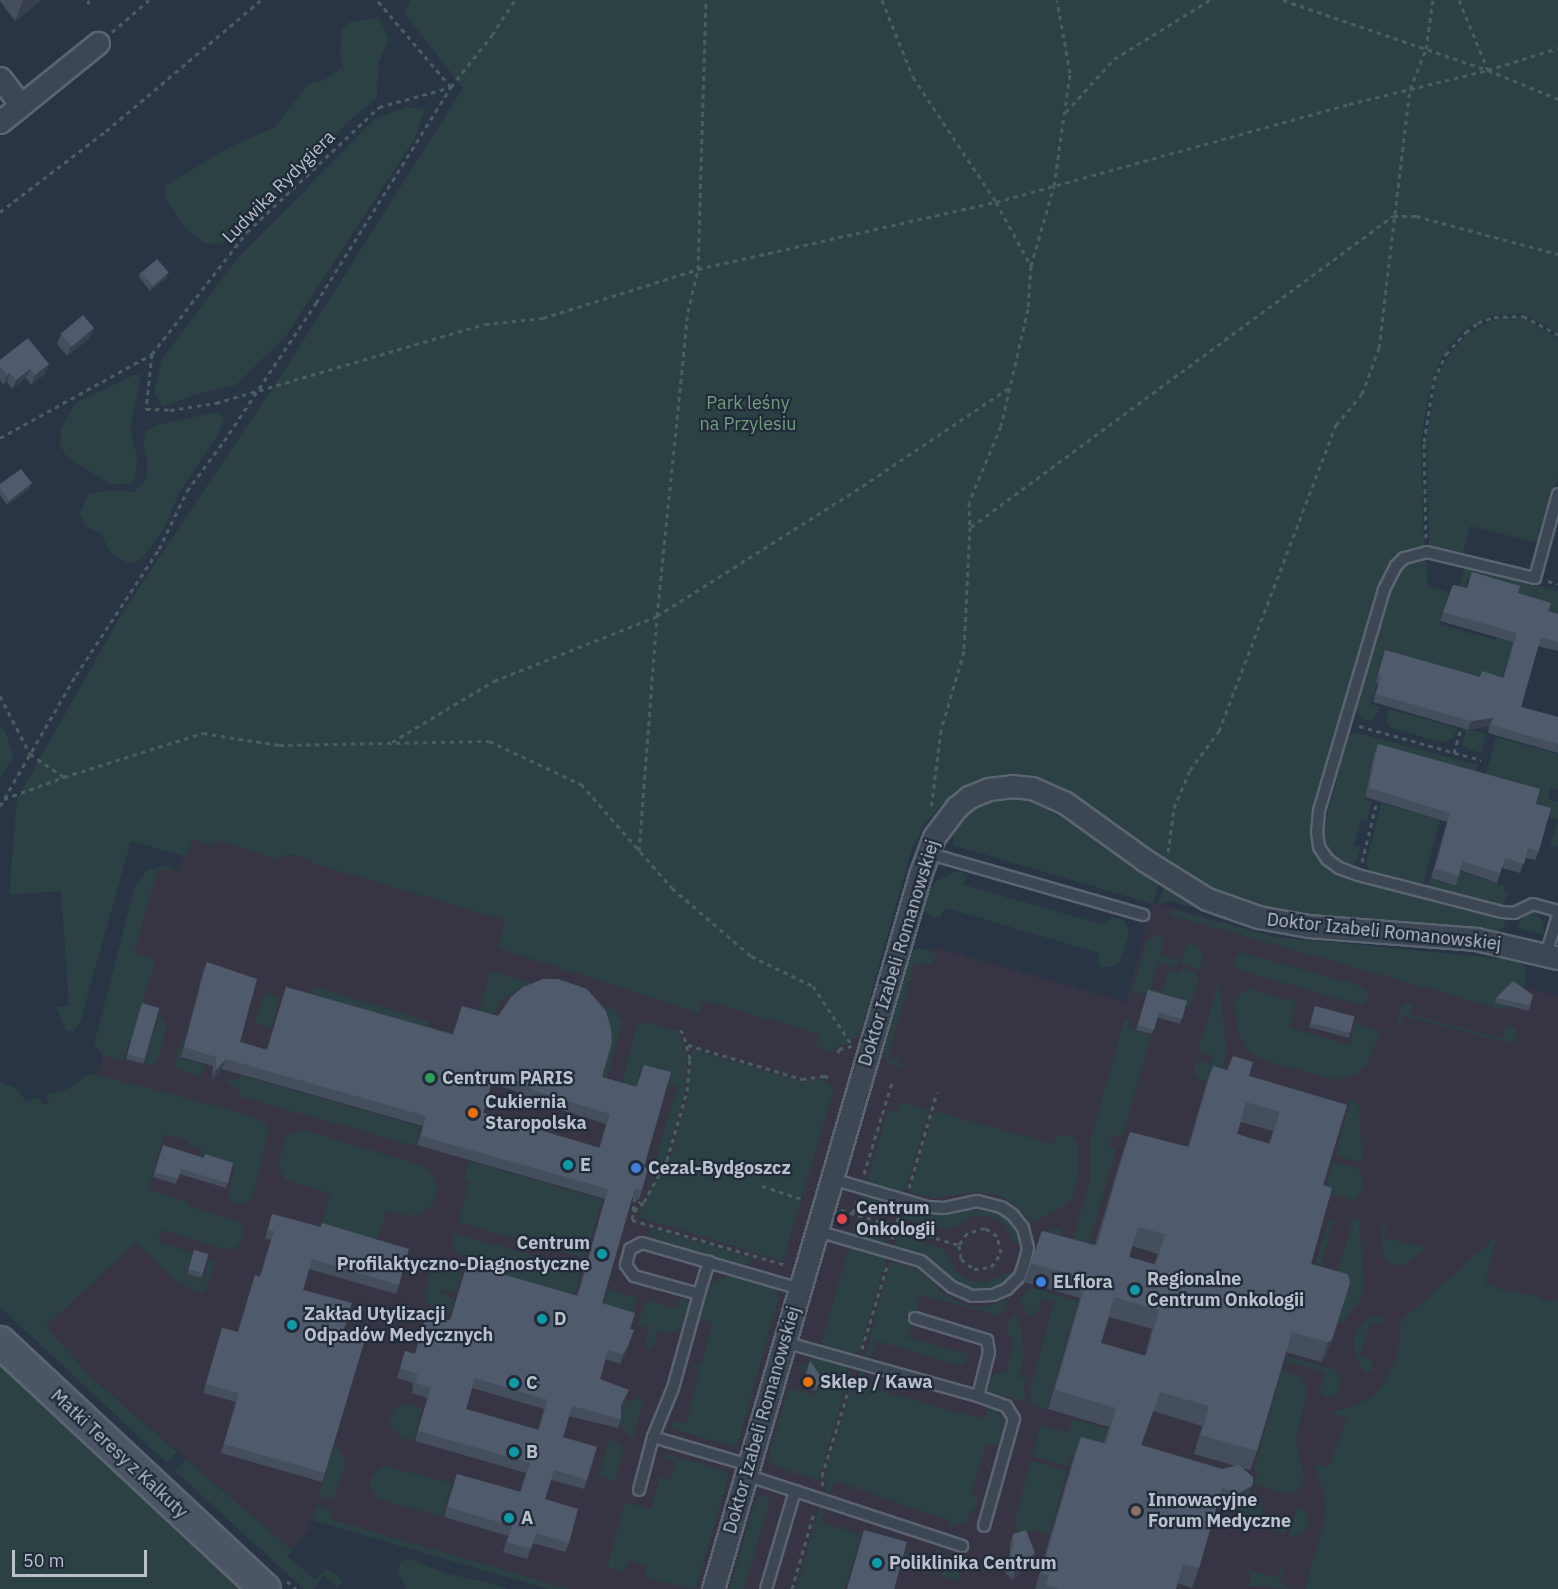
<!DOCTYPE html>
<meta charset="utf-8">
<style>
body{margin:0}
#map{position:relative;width:1558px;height:1589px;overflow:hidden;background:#293444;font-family:"IBM Plex Sans",sans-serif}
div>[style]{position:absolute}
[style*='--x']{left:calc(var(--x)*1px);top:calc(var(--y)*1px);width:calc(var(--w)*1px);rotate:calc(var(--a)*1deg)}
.medical>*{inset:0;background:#373544}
.green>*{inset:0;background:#2b4144;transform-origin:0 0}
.path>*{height:3px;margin-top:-1.5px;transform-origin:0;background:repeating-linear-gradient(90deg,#495e61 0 4.5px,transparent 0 9px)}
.roads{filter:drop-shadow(2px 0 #5b6471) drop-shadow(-2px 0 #5b6471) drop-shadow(0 2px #5b6471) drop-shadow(0 -2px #5b6471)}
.lane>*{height:10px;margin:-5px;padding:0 5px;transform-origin:5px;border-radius:5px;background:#3d4653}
.street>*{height:21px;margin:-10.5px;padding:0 10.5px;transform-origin:10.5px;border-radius:10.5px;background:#3d4653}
.secondary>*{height:30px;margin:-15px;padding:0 15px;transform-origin:15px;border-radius:15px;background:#4b5566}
.wall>*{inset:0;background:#444e5d;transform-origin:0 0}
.shaded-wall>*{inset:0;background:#37404c}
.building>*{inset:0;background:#4f5b6c;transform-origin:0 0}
.dots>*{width:16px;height:16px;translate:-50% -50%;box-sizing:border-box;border:3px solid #212b39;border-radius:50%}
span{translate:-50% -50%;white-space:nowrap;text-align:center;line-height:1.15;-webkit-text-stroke:4.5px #212b39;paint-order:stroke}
.street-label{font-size:18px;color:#bac1cd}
.park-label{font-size:18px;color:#729d7d}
.poi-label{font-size:18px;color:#bac1cd;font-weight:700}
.left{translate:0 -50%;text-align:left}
.right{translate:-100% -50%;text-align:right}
.scale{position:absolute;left:12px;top:1550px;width:135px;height:27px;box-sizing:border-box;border:3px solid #bac1cd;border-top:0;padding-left:8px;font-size:18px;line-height:21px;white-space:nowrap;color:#bac1cd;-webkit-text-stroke:4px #212b39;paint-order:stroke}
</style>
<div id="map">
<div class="medical">
<div style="clip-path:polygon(191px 831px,900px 1001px,914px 951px,930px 956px,934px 947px,1126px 1002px,1153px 902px,1339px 956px,1524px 987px,1558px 996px,1558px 1589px,548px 1589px,312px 1520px,309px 1530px,292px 1550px,90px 1376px,46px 1326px,137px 1242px,93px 1091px,154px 869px,162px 868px,179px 872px)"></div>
</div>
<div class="green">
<div style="clip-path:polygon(410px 0,1558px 0,1558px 333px,1524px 314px,1493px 315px,1464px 330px,1450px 345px,1439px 362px,1428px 397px,1421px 441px,1424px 546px,1397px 556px,1381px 578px,1312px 814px,1310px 830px,1312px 847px,1322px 863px,1344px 878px,1506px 921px,1503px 929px,1499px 928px,1499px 932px,1540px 940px,1533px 942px,1306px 917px,1263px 910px,1211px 890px,1127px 837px,1068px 791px,1051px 782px,1026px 775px,1001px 775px,977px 781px,946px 800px,924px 825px,912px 848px,860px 1033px,848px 1043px,835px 1047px,833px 1053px,816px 1048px,819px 1034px,703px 1000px,699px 1013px,498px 948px,505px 920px,312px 863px,313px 861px,294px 855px,285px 854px,280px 860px,215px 840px,213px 846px,192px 840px,188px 853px,184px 856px,131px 841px,80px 1023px,74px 1031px,66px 1031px,56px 1007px,69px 1005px,61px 891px,9px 895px,17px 799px,122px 613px,289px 363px,463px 88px,405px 14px)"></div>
<div style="clip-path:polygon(379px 17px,389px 40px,379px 61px,377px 97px,345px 125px,321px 154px,222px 244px,204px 243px,185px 228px,165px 198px,165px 186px,228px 148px,275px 127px,309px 83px,324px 80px,343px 67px,340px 53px,342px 29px,348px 23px)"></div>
<div style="clip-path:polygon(407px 107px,425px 109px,415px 138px,286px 336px,236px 385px,196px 394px,163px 407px,154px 392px,163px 358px,235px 261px,376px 118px)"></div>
<div style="clip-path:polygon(1510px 316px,1523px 318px,1558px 338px,1558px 477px,1538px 543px,1470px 526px,1463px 553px,1429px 545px,1426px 443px,1436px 380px,1448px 356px,1467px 334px,1494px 319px)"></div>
<div style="clip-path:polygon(134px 375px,141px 375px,130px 429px,138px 461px,133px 483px,111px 485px,66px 456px,60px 445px,61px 429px,75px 403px)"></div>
<div style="clip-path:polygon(217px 412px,224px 419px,219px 433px,179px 493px,164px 529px,142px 559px,130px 564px,111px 554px,100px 532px,85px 527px,80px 513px,89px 493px,111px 490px,134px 492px,145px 480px,148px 464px,143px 444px,146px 431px,157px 425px)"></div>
<div style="clip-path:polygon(1426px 558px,1428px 586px,1449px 592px,1439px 624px,1495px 640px,1499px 636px,1513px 640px,1500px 685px,1382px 656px,1374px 684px,1377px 685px,1371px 704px,1381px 707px,1373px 720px,1363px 720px,1356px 710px,1392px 583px,1398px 572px,1408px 563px)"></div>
<div style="clip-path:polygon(1469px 568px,1558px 591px,1558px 622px,1517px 601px,1519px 591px,1468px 578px,1463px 595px,1457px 593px,1464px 569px)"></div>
<div style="clip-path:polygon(1389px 709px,1457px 728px,1454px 737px,1444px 743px,1391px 728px,1386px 721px)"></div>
<div style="clip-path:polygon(0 725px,5px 731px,14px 755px,0 778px)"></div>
<div style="clip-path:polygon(1466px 729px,1486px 734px,1481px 753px,1467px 749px,1462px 745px)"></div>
<div style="clip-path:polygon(1354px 732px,1478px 765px,1474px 780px,1374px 751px,1364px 800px,1372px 801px,1367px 821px,1361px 820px,1354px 846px,1361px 847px,1358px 857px,1355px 863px,1349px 866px,1332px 855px,1325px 843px,1323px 831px,1348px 737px)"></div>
<div style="clip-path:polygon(1496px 737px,1558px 754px,1558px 790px,1551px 788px,1548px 799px,1558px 802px,1558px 847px,1550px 845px,1558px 820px,1535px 813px,1538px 798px,1484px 782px)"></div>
<div style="clip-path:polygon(1009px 797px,1031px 799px,1049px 806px,1160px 879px,1153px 904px,953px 845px,954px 830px,964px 816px,979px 805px)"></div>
<div style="clip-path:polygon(1381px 803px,1440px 820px,1423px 885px,1372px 872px,1367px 867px,1367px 859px)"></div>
<div style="clip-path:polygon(165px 866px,179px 872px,158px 869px,134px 952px,156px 959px,135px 1025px,155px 1032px,159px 1014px,167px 1025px,157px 1062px,147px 1065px,144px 1065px,149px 1047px,129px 1041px,123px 1061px,103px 1055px,94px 1044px,135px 886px,147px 870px)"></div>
<div style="clip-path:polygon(1459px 871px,1505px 886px,1504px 891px,1508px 892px,1505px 903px,1499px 906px,1427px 887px,1429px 878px,1456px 887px)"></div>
<div style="clip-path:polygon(954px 872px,963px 872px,967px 875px,964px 885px,1104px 925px,1111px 917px,1122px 919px,1127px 925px,1129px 934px,1120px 962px,1112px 967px,1101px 967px,1097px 960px,1099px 953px,945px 908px,940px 917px,932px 917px,924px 910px,923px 897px,936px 881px)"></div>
<div style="clip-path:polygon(1165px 883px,1245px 923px,1170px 901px,1158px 905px)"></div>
<div style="clip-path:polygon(1172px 909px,1277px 937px,1506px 959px,1524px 965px,1527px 974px,1522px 992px,1498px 1002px,1508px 1007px,1507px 1011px,1170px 915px)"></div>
<div style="clip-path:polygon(1535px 912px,1543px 922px,1544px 935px,1517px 927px,1525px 914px)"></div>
<div style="clip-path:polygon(1164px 935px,1160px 955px,1179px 961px,1175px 968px,1158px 963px,1151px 988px,1160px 991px,1163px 989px,1168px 970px,1179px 973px,1182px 968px,1196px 972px,1195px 976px,1199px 977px,1190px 1007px,1132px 991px,1147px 941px,1155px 936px)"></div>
<div style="clip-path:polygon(1191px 942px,1199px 947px,1203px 955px,1200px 969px,1181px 964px,1187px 943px)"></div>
<div style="clip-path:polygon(918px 948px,937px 953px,931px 965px,915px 964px,913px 970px,888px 1057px,898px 1060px,901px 1068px,888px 1063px,883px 1054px,912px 952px)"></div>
<div style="clip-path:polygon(1240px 952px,1361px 986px,1367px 992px,1368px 1000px,1361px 1005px,1238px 970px,1233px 962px)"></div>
<div style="clip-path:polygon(491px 971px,531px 983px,504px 998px,491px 1018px,478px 1014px)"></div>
<div style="clip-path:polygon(1219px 981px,1226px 1045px,1222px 1086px,1200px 1079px,1194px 1071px,1196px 1061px,1211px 1064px,1213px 1055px,1198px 1052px)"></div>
<div style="left:313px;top:986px;width:121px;height:16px;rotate:17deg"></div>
<div style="clip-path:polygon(1248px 989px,1296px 1002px,1290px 1028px,1350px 1045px,1355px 1023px,1381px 1031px,1368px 1063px,1355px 1075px,1335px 1080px,1258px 1058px,1245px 1047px,1238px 1031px,1235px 1001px,1242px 992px)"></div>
<div style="left:264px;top:992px;width:17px;height:32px;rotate:17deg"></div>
<div style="clip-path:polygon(589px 1001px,616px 1010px,619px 1018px,623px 1020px,607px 1078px,603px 1077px,610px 1043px)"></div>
<div style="clip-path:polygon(1414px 1001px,1411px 1015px,1501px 1038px,1505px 1028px,1509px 1026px,1516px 1028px,1514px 1044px,1403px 1016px,1399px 1028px,1397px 1021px,1401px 1009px,1405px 1004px)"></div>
<div style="clip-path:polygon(1125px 1018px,1129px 1020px,1128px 1027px,1151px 1036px,1122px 1137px,1113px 1135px,1109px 1146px,1116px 1149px,1087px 1251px,1084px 1250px,1081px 1261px,1041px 1249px,1039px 1232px,1062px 1227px,1057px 1246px,1070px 1249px,1090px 1180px,1090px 1141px)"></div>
<div style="clip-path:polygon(637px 1023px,649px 1023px,679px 1032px,687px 1057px,685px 1090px,668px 1152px,647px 1189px,677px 1087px,669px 1084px,670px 1081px,640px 1072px,633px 1096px,620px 1092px)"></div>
<div style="clip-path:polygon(182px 1039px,185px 1040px,180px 1058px,205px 1065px,201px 1077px,177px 1068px,175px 1064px)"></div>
<div style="clip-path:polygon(694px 1050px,802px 1082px,821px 1079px,832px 1087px,833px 1092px,783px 1261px,638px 1217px,671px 1155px,689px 1092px,691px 1053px)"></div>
<div style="clip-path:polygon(90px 1073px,253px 1116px,265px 1123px,269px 1131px,253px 1195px,248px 1202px,240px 1204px,232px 1202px,228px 1194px,235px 1166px,201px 1157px,202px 1149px,190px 1146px,187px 1140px,164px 1134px,148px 1190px,188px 1202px,187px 1206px,236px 1221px,244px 1230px,238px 1246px,230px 1250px,161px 1230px,158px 1242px,192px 1253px,186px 1275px,205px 1280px,209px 1259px,213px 1261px,214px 1267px,204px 1293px,180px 1285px,137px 1242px,46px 1326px,90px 1376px,177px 1452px,167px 1463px,0 1307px,0 1082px,16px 1088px,26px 1101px,40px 1097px,42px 1105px,49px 1103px,47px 1095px,70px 1088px)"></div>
<div style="clip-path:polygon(240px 1075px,421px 1127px,415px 1146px,239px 1096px,240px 1090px,227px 1084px,228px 1078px,237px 1081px)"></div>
<div style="clip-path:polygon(1351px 1098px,1359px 1106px,1362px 1162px,1335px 1156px)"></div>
<div style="clip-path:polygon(901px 1102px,929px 1110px,904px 1194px,867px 1182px,888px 1110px,897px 1113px)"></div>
<div style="clip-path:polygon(934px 1111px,1053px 1144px,1059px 1135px,1072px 1136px,1079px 1146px,1078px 1178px,1073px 1197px,1064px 1206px,1032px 1223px,1017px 1206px,997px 1195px,976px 1192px,933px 1198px,910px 1192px)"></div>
<div style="clip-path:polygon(304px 1130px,426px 1167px,433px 1175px,437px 1186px,435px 1201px,427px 1210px,418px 1215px,407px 1216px,387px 1210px,375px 1248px,320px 1227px,330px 1193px,286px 1180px,278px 1167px,284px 1142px,288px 1135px)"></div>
<div style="clip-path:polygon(469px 1161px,602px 1200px,585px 1258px,458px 1222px,469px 1181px,464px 1179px)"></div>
<div style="clip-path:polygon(1333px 1162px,1357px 1168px,1362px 1174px,1363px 1188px,1354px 1201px,1325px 1192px)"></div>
<div style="left:864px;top:1193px;width:33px;height:13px;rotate:16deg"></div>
<div style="clip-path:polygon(906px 1205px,937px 1213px,980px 1207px,1000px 1211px,1011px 1220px,1022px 1243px,1021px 1245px,1014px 1243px,1004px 1224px,992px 1217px,974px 1216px,949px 1230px,902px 1218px)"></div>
<div style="clip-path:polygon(1359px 1218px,1364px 1289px,1358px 1303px,1342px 1324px,1338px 1322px,1344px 1299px,1310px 1283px,1328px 1221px,1333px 1222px,1318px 1276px,1335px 1281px,1353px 1219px)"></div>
<div style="left:855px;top:1223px;width:34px;height:14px;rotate:15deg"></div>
<div style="clip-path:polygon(1387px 1224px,1384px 1238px,1426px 1248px,1406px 1265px,1396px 1265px,1388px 1262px,1383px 1255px,1381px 1227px)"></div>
<div style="clip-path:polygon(652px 1228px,753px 1258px,746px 1265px,648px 1237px)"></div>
<div style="clip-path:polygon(454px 1233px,582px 1269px,572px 1304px,542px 1296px,544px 1286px,482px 1270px,484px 1262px,479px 1260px,480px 1257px,473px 1255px,471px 1258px,455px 1252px,452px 1245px)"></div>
<div style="clip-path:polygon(897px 1234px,943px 1248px,957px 1273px,968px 1281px,988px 1282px,1005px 1273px,1012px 1275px,1011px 1279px,994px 1289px,976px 1292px,953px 1283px,926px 1258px,894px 1247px)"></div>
<div style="clip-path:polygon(1493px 1240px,1496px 1240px,1485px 1283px,1502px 1290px,1539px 1296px,1543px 1300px,1558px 1301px,1558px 1589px,1305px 1589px,1324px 1522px,1326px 1503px,1315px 1465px,1329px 1467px,1347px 1418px,1331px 1413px,1367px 1400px,1377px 1392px,1386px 1380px,1398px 1354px,1401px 1321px)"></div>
<div style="clip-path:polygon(849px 1246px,887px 1256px,860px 1351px,850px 1354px,824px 1348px,822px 1341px)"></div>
<div style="clip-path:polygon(890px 1261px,918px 1270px,946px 1295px,965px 1305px,985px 1307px,1009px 1299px,1005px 1311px,997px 1315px,920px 1295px,908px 1338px,968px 1354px,966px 1364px,963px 1366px,877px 1341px,872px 1355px,867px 1359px,865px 1357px)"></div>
<div style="clip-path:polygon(447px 1265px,462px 1274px,456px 1293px,442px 1289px,441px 1294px,455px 1299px,450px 1315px,430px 1307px,424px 1296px,431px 1271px,437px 1266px)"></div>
<div style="clip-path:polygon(728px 1276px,778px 1290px,779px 1296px,737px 1448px,671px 1428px,671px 1425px,673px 1421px,686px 1424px,696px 1384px,700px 1371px,687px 1365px,701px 1366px,703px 1360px,712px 1323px,701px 1319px,708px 1287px,718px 1279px)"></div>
<div style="clip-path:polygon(1030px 1287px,1078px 1301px,1047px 1409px,1033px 1404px,1029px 1393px,1054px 1302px,1042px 1299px,1038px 1312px,1030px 1316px,1018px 1300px)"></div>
<div style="left:607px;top:1289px;width:32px;height:24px;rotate:16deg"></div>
<div style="clip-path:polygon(685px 1298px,688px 1305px,682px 1327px,670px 1334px,658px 1331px,653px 1348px,645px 1348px,648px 1328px,638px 1325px,646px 1300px,677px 1309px,680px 1299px)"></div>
<div style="clip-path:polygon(1016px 1313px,1020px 1322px,1024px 1354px,1019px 1377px,1026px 1379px,1023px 1390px,1026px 1402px,989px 1392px,989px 1387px,990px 1379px,995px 1373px,1006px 1372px,1015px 1338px,1007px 1335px,1007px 1322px)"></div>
<div style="clip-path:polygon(1373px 1317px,1380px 1317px,1384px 1322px,1382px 1325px,1370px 1323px,1360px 1355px,1371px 1360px,1373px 1369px,1365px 1374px,1355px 1355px,1354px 1339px,1360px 1326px)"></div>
<div style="clip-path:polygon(0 1356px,250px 1589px,0 1589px)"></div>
<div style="clip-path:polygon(1287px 1356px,1336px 1370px,1341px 1380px,1338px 1392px,1331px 1398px,1324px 1397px,1320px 1390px,1325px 1372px,1285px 1361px)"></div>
<div style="clip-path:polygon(814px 1358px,845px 1367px,850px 1373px,818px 1481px,774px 1466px,768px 1458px,789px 1388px,817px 1395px,821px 1379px,815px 1374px,796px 1368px)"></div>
<div style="clip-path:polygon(1282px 1370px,1300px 1377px,1307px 1390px,1296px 1440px,1304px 1479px,1298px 1491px,1289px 1494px,1254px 1484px,1258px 1472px,1254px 1470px)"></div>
<div style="clip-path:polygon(861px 1371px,866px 1376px,863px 1386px,983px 1419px,990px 1407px,999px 1414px,1004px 1424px,1000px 1441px,996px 1445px,986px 1444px,971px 1495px,978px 1498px,976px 1506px,964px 1523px,946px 1527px,949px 1520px,835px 1481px,830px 1494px,825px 1491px,827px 1483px,825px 1476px,852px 1385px)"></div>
<div style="clip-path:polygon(637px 1398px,644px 1399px,633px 1438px,623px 1431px,618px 1416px,626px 1402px)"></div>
<div style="clip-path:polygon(410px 1404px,422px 1408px,413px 1441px,398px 1435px,389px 1424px,394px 1409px)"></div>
<div style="clip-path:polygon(1073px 1419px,1121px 1433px,1097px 1460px,1072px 1453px,1068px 1467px,1032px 1456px,1041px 1425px,1069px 1433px)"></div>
<div style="clip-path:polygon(610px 1437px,624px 1450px,615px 1482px,599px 1475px)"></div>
<div style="clip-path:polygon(334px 1443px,346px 1461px,333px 1500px,319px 1496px)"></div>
<div style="clip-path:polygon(664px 1453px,722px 1470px,729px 1475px,696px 1589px,644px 1578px,647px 1566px,629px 1561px,625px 1572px,607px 1567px,625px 1502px,651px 1509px,660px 1477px,671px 1480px,676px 1461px,665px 1458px)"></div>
<div style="clip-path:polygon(186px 1459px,292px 1550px,288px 1556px,315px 1580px,327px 1568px,344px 1582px,334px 1589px,336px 1586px,324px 1575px,313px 1589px,304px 1589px,175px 1471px)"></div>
<div style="clip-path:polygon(1031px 1460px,1067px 1471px,1049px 1535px,1032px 1530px,1019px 1534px,1015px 1521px)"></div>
<div style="clip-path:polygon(384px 1466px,452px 1483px,442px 1517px,383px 1500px,375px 1494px,370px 1486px,371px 1476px)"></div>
<div style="clip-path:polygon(760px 1496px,766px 1496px,770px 1501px,744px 1589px,730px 1589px,755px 1502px)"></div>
<div style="clip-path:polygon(1246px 1497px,1263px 1503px,1260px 1516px,1288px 1524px,1285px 1534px,1237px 1518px,1237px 1509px,1244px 1506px)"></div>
<div style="clip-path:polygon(316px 1505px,332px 1510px,330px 1519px,562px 1587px,566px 1585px,567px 1589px,548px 1589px,312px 1520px)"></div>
<div style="clip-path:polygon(820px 1506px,825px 1509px,821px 1522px,861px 1535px,845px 1589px,796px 1589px)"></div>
<div style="clip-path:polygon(1297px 1508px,1305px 1511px,1309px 1519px,1305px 1532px,1294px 1536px,1289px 1535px)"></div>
<div style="clip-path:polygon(938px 1546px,941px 1548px,933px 1575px,901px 1566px,906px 1550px,931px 1558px)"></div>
<div style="clip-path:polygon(947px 1551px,958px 1569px,960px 1582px,940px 1576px)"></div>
<div style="clip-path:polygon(410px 1559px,447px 1574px,483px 1581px,508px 1589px,407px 1589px,397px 1571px,401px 1561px)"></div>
<div style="clip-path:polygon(1282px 1565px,1285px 1566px,1280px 1583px,1293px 1589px,1248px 1586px,1251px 1574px,1245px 1571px,1246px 1569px,1278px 1578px)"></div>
</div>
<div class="path">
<div style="--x:88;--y:0;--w:4;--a:76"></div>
<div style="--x:882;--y:0;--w:83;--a:68.1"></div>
<div style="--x:913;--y:77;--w:150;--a:56.4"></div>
<div style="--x:996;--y:202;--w:73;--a:61.3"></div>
<div style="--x:1031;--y:266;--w:43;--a:94"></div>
<div style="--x:1028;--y:309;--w:120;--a:103"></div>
<div style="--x:1001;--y:426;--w:82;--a:112.8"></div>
<div style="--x:969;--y:502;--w:25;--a:88"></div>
<div style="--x:970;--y:527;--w:124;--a:92.8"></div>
<div style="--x:964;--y:651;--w:82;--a:106.2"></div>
<div style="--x:941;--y:730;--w:80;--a:97.2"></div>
<div style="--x:1283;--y:0;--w:217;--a:18.9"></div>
<div style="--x:1488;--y:70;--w:76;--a:22.5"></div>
<div style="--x:1459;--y:0;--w:76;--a:67.5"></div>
<div style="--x:112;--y:32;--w:49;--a:-40.9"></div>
<div style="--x:1066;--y:112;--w:72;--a:-47.8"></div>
<div style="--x:1114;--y:59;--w:113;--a:-31.6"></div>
<div style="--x:0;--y:212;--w:133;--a:-37.4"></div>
<div style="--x:106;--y:131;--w:203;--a:-40.2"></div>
<div style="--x:1031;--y:266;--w:83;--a:-74"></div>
<div style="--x:1054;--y:186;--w:114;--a:-81.9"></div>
<div style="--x:1070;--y:73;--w:74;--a:-100.1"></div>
<div style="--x:152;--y:354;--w:55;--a:96.2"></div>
<div style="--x:146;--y:409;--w:24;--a:2"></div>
<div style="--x:170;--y:410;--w:47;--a:-8.7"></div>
<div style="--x:216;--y:403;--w:280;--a:-16.4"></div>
<div style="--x:485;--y:324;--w:58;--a:-5.9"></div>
<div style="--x:543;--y:318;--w:163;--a:-17.5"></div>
<div style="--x:698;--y:269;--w:305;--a:-12.7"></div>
<div style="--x:996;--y:202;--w:366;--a:-15.5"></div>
<div style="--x:1349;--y:104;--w:143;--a:-13.7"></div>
<div style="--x:1488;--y:70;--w:73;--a:-17.4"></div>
<div style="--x:0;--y:438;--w:174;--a:-28.9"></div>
<div style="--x:152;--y:354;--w:155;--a:-52.1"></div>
<div style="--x:247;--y:232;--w:182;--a:-43.4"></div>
<div style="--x:379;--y:107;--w:75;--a:-15.5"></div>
<div style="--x:451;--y:87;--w:66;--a:-51.7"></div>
<div style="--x:492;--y:35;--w:42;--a:-56.7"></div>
<div style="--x:971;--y:527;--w:524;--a:-36.39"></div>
<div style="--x:1393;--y:216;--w:23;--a:0"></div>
<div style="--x:1416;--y:216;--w:147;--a:15"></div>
<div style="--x:1426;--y:538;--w:96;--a:-91.2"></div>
<div style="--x:1424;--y:442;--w:63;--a:-80.8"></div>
<div style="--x:1434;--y:380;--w:29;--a:-65"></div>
<div style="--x:1446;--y:354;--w:30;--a:-48"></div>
<div style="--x:1466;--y:332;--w:15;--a:-37"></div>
<div style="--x:1478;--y:323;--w:17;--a:-21"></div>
<div style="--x:1494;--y:317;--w:29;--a:-2"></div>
<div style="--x:1523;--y:316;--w:40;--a:28"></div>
<div style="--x:1548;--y:581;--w:10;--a:17"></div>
<div style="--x:0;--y:696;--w:65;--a:62.7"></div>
<div style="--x:30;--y:754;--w:41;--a:34.1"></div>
<div style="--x:1359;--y:726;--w:127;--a:15.6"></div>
<div style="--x:392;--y:742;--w:119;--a:-30.9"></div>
<div style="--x:494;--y:681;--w:175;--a:-21.7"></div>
<div style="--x:657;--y:616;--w:234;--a:-32.3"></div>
<div style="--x:855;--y:491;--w:185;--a:-33.8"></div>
<div style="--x:1454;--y:753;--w:26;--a:-74"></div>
<div style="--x:4;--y:799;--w:64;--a:-20.1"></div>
<div style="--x:64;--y:777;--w:146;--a:-17.6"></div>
<div style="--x:203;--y:733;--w:77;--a:9"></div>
<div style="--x:279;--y:745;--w:210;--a:-1.1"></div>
<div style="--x:489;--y:741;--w:102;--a:25.1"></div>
<div style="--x:581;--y:784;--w:138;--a:48.8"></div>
<div style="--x:672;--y:888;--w:104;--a:40.7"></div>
<div style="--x:751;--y:956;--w:69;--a:25.8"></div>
<div style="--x:813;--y:986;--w:71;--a:56.5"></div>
<div style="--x:0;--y:806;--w:151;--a:-59.9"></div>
<div style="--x:76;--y:675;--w:151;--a:-56.6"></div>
<div style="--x:159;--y:549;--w:64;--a:-64.2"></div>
<div style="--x:187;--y:491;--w:62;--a:-53.5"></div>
<div style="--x:224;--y:441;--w:166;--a:-56.3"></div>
<div style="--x:316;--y:303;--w:255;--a:-58"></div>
<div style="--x:451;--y:87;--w:114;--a:-130.4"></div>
<div style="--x:639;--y:851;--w:236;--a:-85.6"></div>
<div style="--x:657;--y:616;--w:306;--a:-84.2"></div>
<div style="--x:688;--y:312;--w:44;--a:-76.9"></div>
<div style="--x:698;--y:269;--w:269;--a:-88.3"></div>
<div style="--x:1168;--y:852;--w:44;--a:-82.2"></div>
<div style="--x:1174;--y:808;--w:41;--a:-67.2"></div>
<div style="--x:1190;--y:770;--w:49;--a:-53.4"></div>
<div style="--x:1219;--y:731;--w:328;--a:-69.1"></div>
<div style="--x:1336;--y:425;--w:40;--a:-50"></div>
<div style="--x:1362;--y:394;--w:49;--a:-69.7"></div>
<div style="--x:1379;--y:348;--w:261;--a:-83.2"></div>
<div style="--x:1410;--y:89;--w:43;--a:-68.2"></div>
<div style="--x:1426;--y:49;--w:49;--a:-81.9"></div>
<div style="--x:1362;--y:862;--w:63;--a:-76.2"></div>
<div style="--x:688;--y:1045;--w:119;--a:16.6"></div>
<div style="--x:802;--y:1079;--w:22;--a:-8"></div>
<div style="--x:824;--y:1076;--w:7;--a:16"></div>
<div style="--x:838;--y:1053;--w:4;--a:-76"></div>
<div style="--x:839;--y:1049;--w:13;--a:-13"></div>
<div style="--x:864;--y:1174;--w:99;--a:-73"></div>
<div style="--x:762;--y:1186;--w:45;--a:18"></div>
<div style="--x:909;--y:1188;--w:100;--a:-73.7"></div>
<div style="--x:635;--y:1197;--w:23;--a:97"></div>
<div style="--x:632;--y:1220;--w:160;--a:16.3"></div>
<div style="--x:841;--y:1210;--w:123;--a:16.5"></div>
<div style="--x:959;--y:1245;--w:14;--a:82"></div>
<div style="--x:961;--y:1259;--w:16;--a:38"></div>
<div style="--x:974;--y:1269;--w:17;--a:-7"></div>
<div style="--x:991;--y:1267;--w:17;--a:-54"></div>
<div style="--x:1001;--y:1253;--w:17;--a:-103"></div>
<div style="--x:997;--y:1236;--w:14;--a:-146"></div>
<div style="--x:985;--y:1228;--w:19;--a:164"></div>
<div style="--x:967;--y:1233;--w:14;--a:124"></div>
<div style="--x:635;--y:1211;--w:11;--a:-63"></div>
<div style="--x:634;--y:1212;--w:14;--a:-45"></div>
<div style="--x:644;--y:1202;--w:48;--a:-61.3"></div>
<div style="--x:667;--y:1160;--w:72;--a:-73.8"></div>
<div style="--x:687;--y:1091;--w:32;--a:-85"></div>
<div style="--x:690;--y:1059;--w:27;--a:-105"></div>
<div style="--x:683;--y:1033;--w:7;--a:-135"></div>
<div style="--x:853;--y:1213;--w:13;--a:-72"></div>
<div style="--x:892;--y:1239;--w:26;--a:-74"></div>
<div style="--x:862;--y:1349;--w:87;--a:-73.2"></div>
<div style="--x:823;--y:1486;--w:10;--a:-96"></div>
<div style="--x:822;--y:1476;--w:106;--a:-72.9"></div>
<div style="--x:287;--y:1581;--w:12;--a:42"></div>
<div style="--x:792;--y:1589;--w:79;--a:-73.9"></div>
</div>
<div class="roads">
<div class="lane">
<div style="--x:1558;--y:494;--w:87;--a:105.3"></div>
<div style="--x:1535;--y:578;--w:111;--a:-166.5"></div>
<div style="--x:1427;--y:552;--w:24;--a:165"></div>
<div style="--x:1404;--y:558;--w:11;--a:135"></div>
<div style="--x:1396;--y:566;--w:27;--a:117"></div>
<div style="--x:1384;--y:590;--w:230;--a:106.4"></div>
<div style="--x:1319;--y:811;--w:21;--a:95"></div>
<div style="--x:1317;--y:832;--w:15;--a:82"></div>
<div style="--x:1319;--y:847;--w:14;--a:56"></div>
<div style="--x:1327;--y:859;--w:15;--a:37"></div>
<div style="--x:1339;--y:868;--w:20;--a:20"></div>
<div style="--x:1358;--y:875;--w:149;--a:14.4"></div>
<div style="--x:1502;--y:912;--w:12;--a:5"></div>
<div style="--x:1514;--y:913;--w:21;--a:-25"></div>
<div style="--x:1533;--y:904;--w:26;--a:16"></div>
<div style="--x:927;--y:853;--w:225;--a:16"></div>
<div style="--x:1546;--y:955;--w:42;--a:-73.3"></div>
<div style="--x:817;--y:1231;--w:108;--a:16.1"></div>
<div style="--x:921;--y:1261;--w:40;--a:40"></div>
<div style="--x:952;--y:1287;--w:22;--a:24"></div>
<div style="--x:972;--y:1296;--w:21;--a:-3"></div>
<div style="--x:993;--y:1295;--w:15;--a:-23"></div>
<div style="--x:1007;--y:1289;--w:18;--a:-45"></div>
<div style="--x:1020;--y:1276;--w:16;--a:-72"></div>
<div style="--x:1025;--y:1261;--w:13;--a:-77"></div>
<div style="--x:1028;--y:1248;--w:21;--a:-104"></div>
<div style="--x:1023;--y:1228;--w:16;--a:-128"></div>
<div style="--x:1013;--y:1215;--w:14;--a:-146"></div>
<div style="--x:1001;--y:1207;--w:25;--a:-166"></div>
<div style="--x:977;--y:1201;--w:34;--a:168"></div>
<div style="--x:944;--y:1208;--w:16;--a:-176"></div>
<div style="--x:928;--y:1207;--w:100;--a:-163.7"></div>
<div style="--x:699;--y:1294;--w:34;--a:-73"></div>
<div style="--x:915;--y:1318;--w:75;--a:17"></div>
<div style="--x:987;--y:1340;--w:12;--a:81"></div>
<div style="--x:989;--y:1352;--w:45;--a:104"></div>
<div style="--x:784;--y:1342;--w:201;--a:15.6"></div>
<div style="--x:978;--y:1396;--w:30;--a:20"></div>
<div style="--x:1006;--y:1406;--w:15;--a:58"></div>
<div style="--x:1014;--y:1419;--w:111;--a:105.7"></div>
<div style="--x:653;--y:1437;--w:100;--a:16.3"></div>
<div style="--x:746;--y:1475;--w:52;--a:18.1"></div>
<div style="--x:795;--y:1491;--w:102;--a:106.5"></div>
<div style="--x:639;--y:1490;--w:55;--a:-75.2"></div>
<div style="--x:653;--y:1437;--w:53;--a:-67.8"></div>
<div style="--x:673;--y:1388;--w:98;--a:-74.5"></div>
<div style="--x:699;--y:1294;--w:67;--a:-164.5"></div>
<div style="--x:634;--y:1276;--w:14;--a:-126"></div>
<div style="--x:626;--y:1265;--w:16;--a:-76"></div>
<div style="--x:630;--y:1249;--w:13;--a:-27"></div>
<div style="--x:642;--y:1243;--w:165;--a:16.2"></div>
<div style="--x:795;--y:1491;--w:176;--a:18.2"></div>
</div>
<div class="street">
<div style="--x:0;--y:78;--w:34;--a:52"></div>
<div style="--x:0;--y:122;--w:126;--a:-38.9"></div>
<div style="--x:713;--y:1589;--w:743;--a:-73.83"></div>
<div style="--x:920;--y:875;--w:40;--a:-69.8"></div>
<div style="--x:934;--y:837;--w:38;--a:-53"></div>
<div style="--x:957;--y:807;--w:16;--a:-40"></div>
<div style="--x:969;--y:797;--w:22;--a:-22"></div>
<div style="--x:989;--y:789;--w:23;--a:-7"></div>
<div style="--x:1012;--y:786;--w:20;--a:6"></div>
<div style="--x:1032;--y:788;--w:35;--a:24"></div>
<div style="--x:1064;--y:802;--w:101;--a:35.7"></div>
<div style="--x:1146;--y:861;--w:72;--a:31.9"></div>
<div style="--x:1207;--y:899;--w:54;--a:19.4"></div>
<div style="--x:1258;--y:917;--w:51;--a:10.2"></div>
<div style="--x:1308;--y:926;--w:169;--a:4.4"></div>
<div style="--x:1476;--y:939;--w:84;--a:13"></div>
</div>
<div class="secondary">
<div style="--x:0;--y:1342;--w:362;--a:43"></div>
</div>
</div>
<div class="wall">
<div style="clip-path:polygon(0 0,42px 0,15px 21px,0 1px)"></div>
<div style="clip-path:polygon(140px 272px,167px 278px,150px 291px,139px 277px)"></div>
<div style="clip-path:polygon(61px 334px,90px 338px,67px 356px,57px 344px)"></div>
<div style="clip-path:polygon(0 360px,49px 364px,45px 374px,31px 385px,26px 378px,12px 389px,7px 382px,3px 385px,0 380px)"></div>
<div style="clip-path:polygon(0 484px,30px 488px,7px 505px,0 495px)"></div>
<div style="clip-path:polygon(1453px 585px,1466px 588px,1518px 593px,1548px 611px,1558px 614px,1558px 651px,1538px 646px,1521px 707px,1558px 717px,1558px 753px,1488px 733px,1489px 726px,1468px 730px,1373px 702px,1378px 684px,1375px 683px,1385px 650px,1480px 677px,1503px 678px,1513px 642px,1440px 621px)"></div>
<div style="clip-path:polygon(1378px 744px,1536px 804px,1539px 851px,1535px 860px,1525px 858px,1520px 873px,1502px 868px,1497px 883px,1460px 870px,1456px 886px,1431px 878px,1447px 822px,1365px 797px,1374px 754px)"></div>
<div style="clip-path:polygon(evenodd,207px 962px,240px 1042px,267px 1050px,286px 987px,453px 1034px,462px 1006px,602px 1077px,636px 1087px,644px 1065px,644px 1167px,642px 1190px,639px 1200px,632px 1198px,602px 1303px,630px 1329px,625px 1355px,620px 1364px,605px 1359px,600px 1379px,626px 1399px,621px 1408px,621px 1419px,618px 1428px,569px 1416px,563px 1437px,587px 1480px,584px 1489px,551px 1480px,545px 1499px,569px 1543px,565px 1552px,533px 1543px,527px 1559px,503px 1552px,508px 1536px,444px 1517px,457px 1474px,520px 1492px,526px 1473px,415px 1441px,427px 1398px,412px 1393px,413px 1383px,397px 1378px,405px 1351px,415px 1354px,427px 1314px,450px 1320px,467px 1264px,577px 1296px,605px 1199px,417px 1145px,423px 1126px,222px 1069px,212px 1080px,213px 1066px,181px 1057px,203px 972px,207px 962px,491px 1084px,513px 1090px,532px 1101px,606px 1124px,599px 1148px,483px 1113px,491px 1084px,207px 962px,472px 1388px,544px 1409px,538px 1430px,466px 1409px,472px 1388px)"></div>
<div style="clip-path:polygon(1148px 990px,1187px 1001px,1180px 1024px,1157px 1017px,1152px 1034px,1136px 1030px)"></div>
<div style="left:1496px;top:998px;width:35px;height:5px;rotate:13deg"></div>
<div style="clip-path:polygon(141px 1008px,145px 1059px,143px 1064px,126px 1059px)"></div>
<div style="clip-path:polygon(1314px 1011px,1350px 1034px,1349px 1038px,1309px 1027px)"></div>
<div style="clip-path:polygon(evenodd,1233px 1056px,1249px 1076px,1347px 1105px,1323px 1185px,1311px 1264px,1332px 1340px,1325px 1359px,1321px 1362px,1286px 1352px,1257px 1451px,1250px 1470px,1242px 1468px,1245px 1505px,1232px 1512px,1216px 1508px,1199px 1568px,1192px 1588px,1177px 1583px,1176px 1589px,1035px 1589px,1074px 1456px,1081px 1437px,1104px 1443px,1109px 1427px,1048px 1409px,1080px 1298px,1024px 1282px,1042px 1231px,1095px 1245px,1123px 1151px,1130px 1132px,1188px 1147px,1206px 1085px,1213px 1066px,1227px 1070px,1233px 1056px,1241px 1122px,1273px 1131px,1269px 1144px,1237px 1134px,1241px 1122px,1233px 1056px,1132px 1246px,1158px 1254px,1154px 1264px,1129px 1257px,1132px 1246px,1233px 1056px,1109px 1317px,1152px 1329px,1145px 1356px,1101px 1343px,1109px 1317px,1233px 1056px,1153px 1411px,1202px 1426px,1194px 1454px,1236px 1466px,1222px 1469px,1141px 1445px,1153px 1411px)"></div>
<div style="clip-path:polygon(163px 1145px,228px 1183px,226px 1188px,179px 1174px,176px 1184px,153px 1177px)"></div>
<div style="clip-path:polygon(272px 1214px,399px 1285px,396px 1294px,309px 1269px,303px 1290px,344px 1329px,325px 1473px,322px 1482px,221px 1453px,236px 1402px,203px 1393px,222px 1328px,238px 1332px,255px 1275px,260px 1277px,271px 1240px,265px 1239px)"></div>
<div style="clip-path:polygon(193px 1255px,203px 1274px,201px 1278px,187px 1274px)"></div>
<div style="clip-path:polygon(810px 1361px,821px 1377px,816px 1391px,802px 1388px)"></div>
<div style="clip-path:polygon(1013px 1534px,1035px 1553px,1031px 1563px,1012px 1580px,1003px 1570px,1010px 1555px,1010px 1544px)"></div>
</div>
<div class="shaded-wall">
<div style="clip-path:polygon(23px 0,42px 0,15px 21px)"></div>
<div style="clip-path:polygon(169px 273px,167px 278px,150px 291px,152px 286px)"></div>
<div style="clip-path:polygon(94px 328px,90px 338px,67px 356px,70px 347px)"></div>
<div style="clip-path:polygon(49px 364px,45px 374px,31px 385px,35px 375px)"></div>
<div style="clip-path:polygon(30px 369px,26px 378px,12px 389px,16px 380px)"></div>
<div style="clip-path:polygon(10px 373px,7px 382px,3px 385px,7px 375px)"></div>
<div style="clip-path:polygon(32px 483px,30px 488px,7px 505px,9px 501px)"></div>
<div style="clip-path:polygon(1493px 718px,1489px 726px,1468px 730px,1471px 721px)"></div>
<div style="clip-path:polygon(226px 1059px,222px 1069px,212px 1080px,216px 1070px)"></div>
<div style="clip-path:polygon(634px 1330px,625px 1355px,620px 1364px,623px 1354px)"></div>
<div style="clip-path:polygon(1332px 1340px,1325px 1359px,1321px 1362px,1328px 1342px)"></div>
<div style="clip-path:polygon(629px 1390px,626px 1399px,617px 1414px,621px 1404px)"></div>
<div style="clip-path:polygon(1252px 1486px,1245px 1505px,1232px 1512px,1239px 1493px)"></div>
<div style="clip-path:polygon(1035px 1553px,1031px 1563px,1012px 1580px,1015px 1570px)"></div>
</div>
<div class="building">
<div style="left:157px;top:259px;width:18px;height:21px;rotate:49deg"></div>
<div style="left:83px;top:315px;width:17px;height:29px;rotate:50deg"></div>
<div style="clip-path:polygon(28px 338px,49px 364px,35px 375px,30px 369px,16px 380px,10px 373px,7px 375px,0 366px,0 360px)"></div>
<div style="clip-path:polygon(21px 469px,32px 483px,9px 501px,0 488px,0 484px)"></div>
<div style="clip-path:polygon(1472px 572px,1520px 586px,1518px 593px,1551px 603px,1548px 611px,1558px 614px,1558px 642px,1541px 637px,1521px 707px,1558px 717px,1558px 744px,1491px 725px,1493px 718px,1471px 721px,1376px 694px,1381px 676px,1378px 675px,1385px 650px,1480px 677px,1482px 671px,1504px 678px,1517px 633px,1443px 612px,1453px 585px,1467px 588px)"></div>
<div style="clip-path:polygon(1378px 744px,1540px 789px,1536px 804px,1551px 808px,1539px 851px,1528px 848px,1524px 864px,1505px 858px,1500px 873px,1462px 861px,1459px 876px,1435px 869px,1450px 813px,1369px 788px)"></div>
<div style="clip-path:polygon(evenodd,207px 962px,257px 979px,240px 1042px,267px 1050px,286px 987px,453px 1035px,462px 1006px,498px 1016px,511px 997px,523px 987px,543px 979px,558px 979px,587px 989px,606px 1011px,611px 1029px,612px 1042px,602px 1077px,637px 1087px,644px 1065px,671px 1072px,644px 1167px,648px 1168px,642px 1190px,635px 1188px,602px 1303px,635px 1313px,630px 1329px,634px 1330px,628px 1346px,623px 1354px,608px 1350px,600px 1379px,629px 1390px,621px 1404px,621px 1419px,572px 1406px,563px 1437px,597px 1447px,587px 1480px,554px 1470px,545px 1499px,578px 1509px,569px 1543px,536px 1533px,531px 1549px,507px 1542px,512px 1526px,447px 1507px,457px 1474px,521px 1492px,530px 1463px,418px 1431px,431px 1388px,416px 1383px,417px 1373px,400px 1369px,405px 1351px,415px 1354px,427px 1314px,450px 1321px,467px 1264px,578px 1296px,608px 1189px,421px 1136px,426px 1116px,226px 1059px,216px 1070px,216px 1057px,184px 1047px,207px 962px,494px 1074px,516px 1080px,535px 1091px,610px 1114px,600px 1148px,483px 1113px,494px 1074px,207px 962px,475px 1378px,548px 1400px,539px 1430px,466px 1409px,475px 1378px)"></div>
<div style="clip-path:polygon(1513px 981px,1533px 995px,1530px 1006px,1496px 998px)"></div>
<div style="clip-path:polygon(1148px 990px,1187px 1001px,1182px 1019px,1159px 1012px,1154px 1030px,1138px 1025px)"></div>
<div style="left:142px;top:1003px;width:18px;height:53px;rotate:16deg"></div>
<div style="left:1315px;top:1006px;width:41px;height:17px;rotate:15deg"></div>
<div style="clip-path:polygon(evenodd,1233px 1056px,1253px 1062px,1249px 1076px,1347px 1105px,1323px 1185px,1332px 1188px,1311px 1264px,1344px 1273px,1348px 1275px,1350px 1283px,1332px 1340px,1328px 1342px,1292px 1332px,1257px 1451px,1201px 1435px,1209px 1406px,1160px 1392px,1141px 1445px,1222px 1469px,1239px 1465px,1253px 1477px,1253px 1482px,1252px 1486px,1239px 1493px,1222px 1488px,1199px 1568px,1183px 1564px,1176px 1589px,1060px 1589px,1046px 1585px,1049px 1575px,1041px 1573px,1081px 1437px,1106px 1444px,1116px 1408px,1055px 1390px,1087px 1279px,1031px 1263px,1042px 1231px,1097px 1246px,1130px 1132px,1189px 1147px,1213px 1066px,1228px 1071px,1233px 1056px,1246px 1102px,1280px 1112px,1270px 1144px,1237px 1134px,1246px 1102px,1233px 1056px,1138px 1227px,1165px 1234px,1156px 1265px,1129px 1257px,1138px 1227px,1233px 1056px,1114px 1297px,1159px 1310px,1146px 1356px,1101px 1343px,1114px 1297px)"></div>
<div style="clip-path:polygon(163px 1145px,204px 1158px,205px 1154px,233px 1163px,228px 1183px,181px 1169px,178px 1179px,155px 1172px)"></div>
<div style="clip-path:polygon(272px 1214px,321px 1227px,322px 1223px,409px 1249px,399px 1285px,312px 1259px,303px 1290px,352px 1303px,344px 1329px,366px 1336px,325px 1473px,224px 1444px,239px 1393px,206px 1384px,222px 1328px,238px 1332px,255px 1275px,260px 1277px,274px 1231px,268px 1230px)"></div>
<div style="left:194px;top:1250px;width:15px;height:20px;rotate:16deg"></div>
<div style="clip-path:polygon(810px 1361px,821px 1377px,818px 1387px,803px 1383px)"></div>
<div style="clip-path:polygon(864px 1530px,907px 1542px,894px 1589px,847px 1589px)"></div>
<div style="clip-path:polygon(1026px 1530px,1035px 1553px,1015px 1570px,1007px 1561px,1013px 1548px,1013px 1534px)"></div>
</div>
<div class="dots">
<div style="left:430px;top:1078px;background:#2e9e5b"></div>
<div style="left:473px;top:1113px;background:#e8710a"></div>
<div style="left:568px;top:1165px;background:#0f9aa8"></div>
<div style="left:636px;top:1168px;background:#3f7fe0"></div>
<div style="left:842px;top:1219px;background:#e0444e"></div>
<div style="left:602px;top:1254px;background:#0f9aa8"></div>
<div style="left:1041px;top:1282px;background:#3f7fe0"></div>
<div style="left:1135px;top:1290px;background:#0f9aa8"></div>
<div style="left:542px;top:1319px;background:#0f9aa8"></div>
<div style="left:292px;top:1325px;background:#0f9aa8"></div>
<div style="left:808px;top:1382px;background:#e8710a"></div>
<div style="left:514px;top:1383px;background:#0f9aa8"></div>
<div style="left:514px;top:1452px;background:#0f9aa8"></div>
<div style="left:1136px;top:1511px;background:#8d6e63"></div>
<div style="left:509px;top:1518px;background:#0f9aa8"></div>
<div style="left:877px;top:1563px;background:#0f9aa8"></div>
</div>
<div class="street-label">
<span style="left:279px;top:187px;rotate:-45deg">Ludwika Rydygiera</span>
<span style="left:1384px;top:932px;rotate:6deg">Doktor Izabeli Romanowskiej</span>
<span style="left:899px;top:953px;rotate:-73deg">Doktor Izabeli Romanowskiej</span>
<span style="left:762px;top:1420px;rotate:-74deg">Doktor Izabeli Romanowskiej</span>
<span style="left:119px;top:1454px;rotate:43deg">Matki Teresy z Kalkuty</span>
</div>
<div class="park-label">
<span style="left:748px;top:414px">Park leśny<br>na Przylesiu</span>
</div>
<div class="poi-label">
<span class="left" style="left:442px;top:1078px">Centrum PARIS</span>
<span class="left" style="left:485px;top:1113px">Cukiernia<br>Staropolska</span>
<span class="left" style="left:580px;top:1165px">E</span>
<span class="left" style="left:648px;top:1168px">Cezal-Bydgoszcz</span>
<span class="left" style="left:856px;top:1219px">Centrum<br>Onkologii</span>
<span class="right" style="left:590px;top:1254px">Centrum<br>Profilaktyczno-Diagnostyczne</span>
<span class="left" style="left:1147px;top:1290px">Regionalne<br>Centrum Onkologii</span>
<span class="left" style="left:1053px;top:1282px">ELflora</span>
<span class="left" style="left:304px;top:1325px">Zakład Utylizacji<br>Odpadów Medycznych</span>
<span class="left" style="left:554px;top:1319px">D</span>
<span class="left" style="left:820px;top:1382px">Sklep / Kawa</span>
<span class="left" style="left:526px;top:1383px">C</span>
<span class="left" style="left:526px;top:1452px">B</span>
<span class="left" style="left:1148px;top:1511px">Innowacyjne<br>Forum Medyczne</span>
<span class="left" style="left:521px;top:1518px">A</span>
<span class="left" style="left:889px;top:1563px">Poliklinika Centrum</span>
</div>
<div class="scale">50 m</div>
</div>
